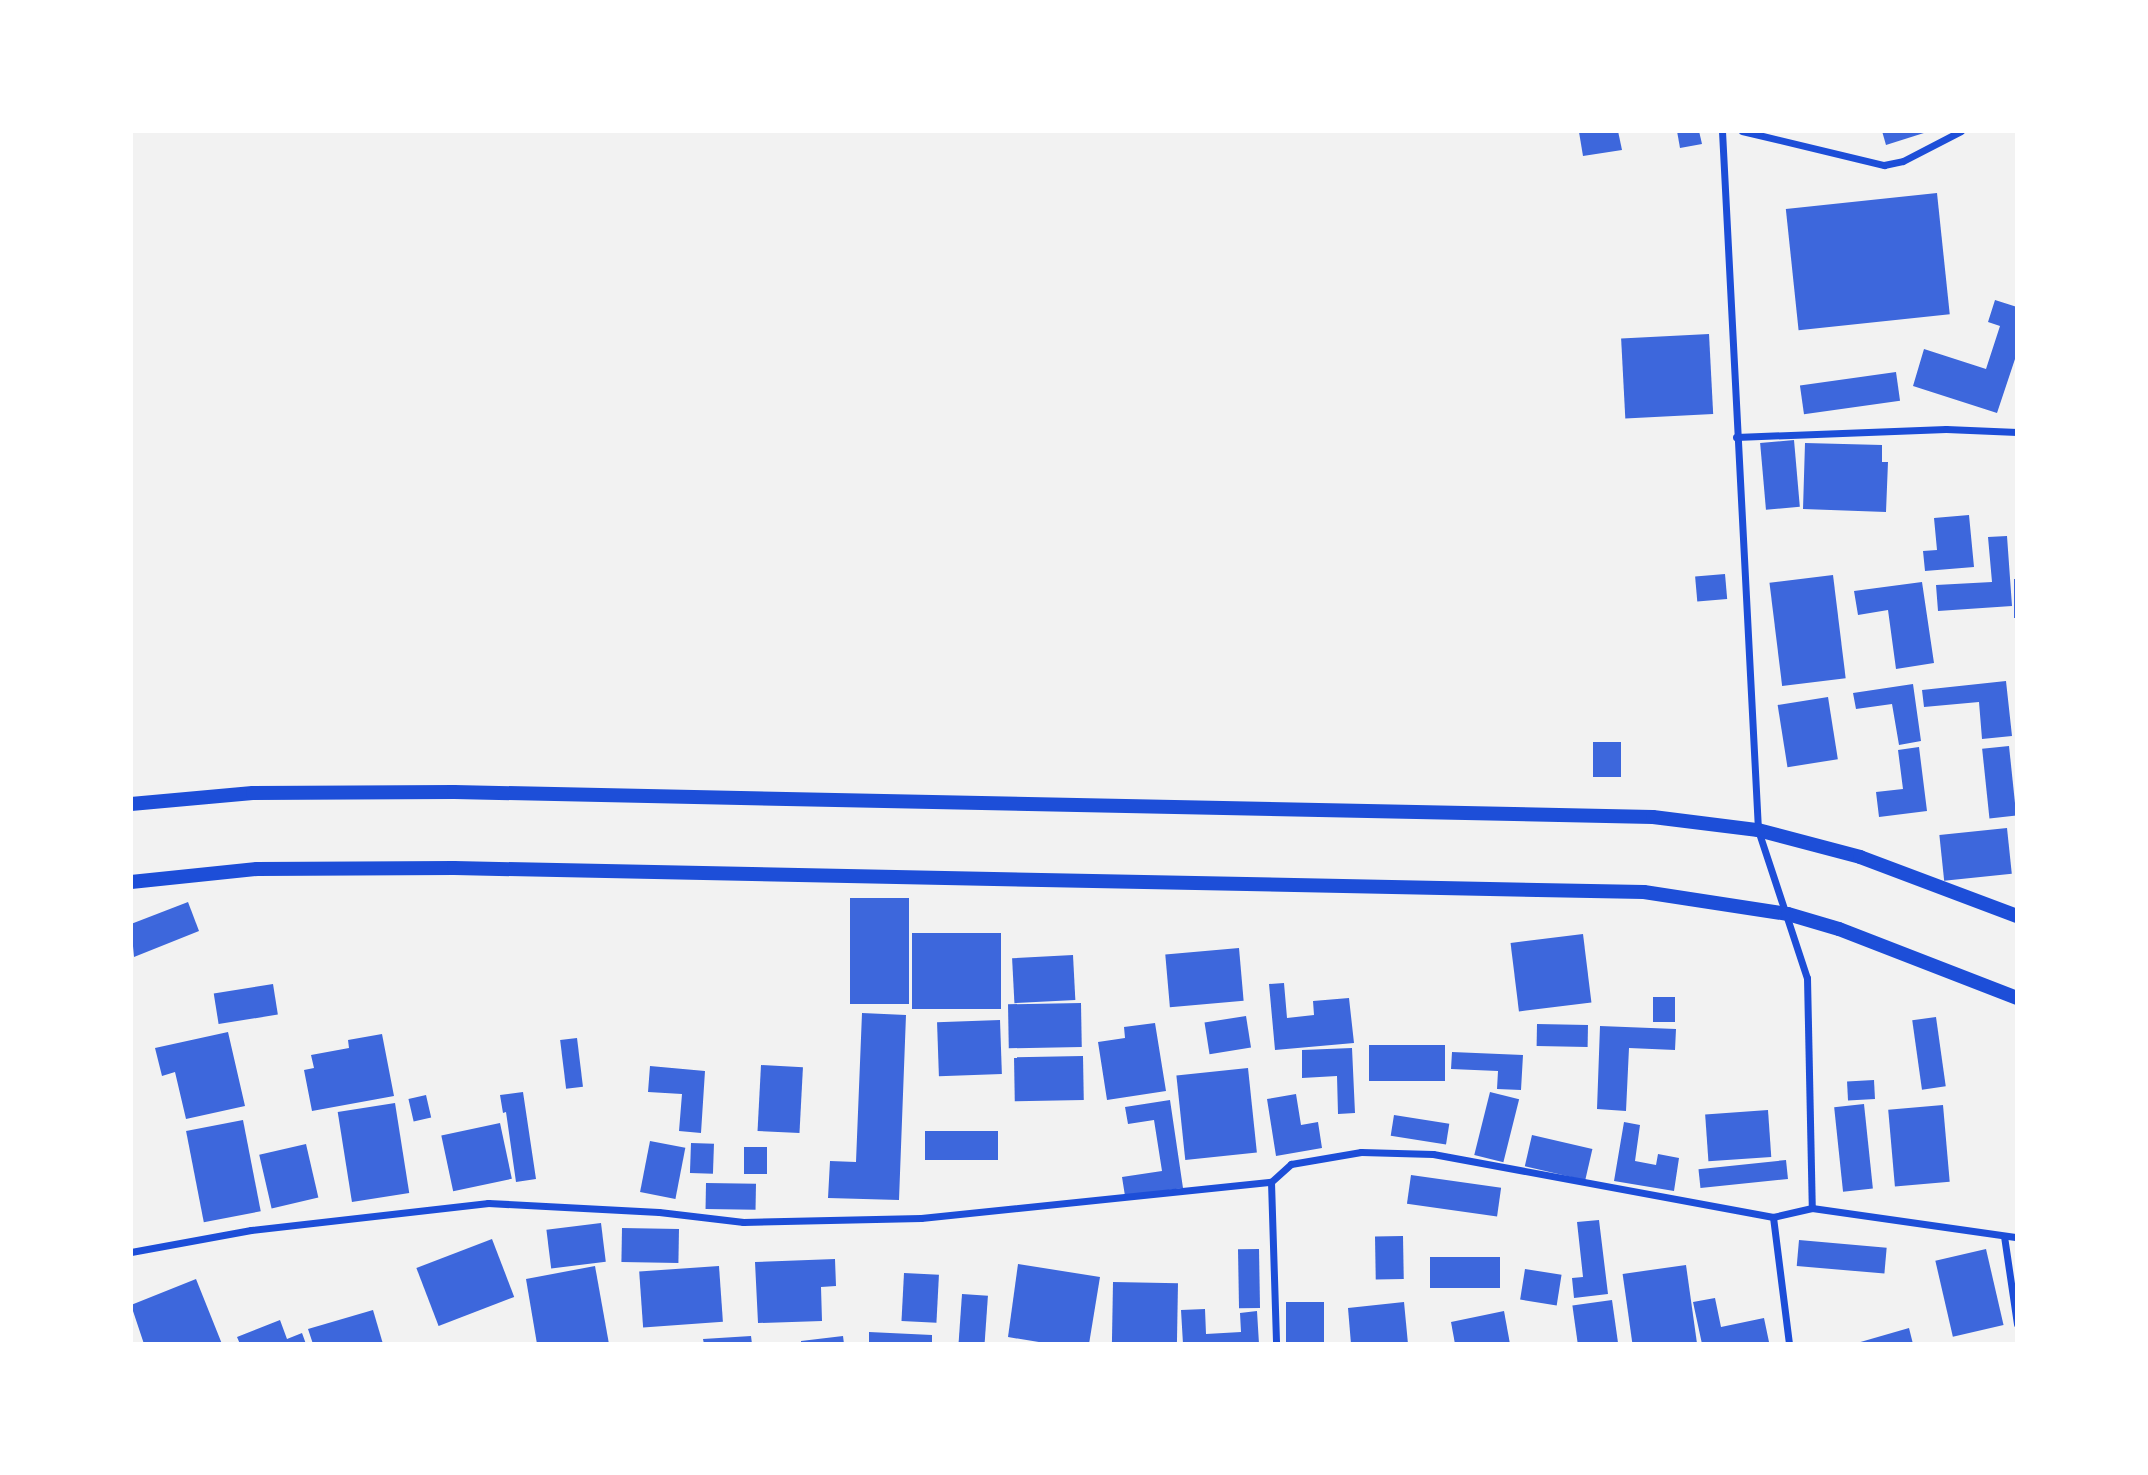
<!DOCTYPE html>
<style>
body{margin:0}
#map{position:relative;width:2148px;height:1475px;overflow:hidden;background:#f2f2f2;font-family:"PT Sans",sans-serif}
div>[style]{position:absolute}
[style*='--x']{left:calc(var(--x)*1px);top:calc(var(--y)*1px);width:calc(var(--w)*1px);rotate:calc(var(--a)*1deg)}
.building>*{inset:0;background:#3d67dc;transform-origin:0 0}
.minor>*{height:7px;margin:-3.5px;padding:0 3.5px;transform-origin:3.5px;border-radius:3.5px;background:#1d4ed8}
.secondary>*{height:14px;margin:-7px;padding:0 7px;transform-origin:7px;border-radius:7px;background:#1d4ed8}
span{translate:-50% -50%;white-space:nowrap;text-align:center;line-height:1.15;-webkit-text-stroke:5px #fff;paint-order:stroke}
.frame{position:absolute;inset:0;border:133px solid #fff;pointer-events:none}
</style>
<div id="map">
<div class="building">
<div style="clip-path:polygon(1618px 131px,1622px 150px,1583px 156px,1579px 132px)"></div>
<div style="clip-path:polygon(1677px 131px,1699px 131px,1702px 144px,1680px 148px)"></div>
<div style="clip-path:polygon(1882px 131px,1927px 131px,1927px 132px,1886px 145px)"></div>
<div style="left:1937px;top:193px;width:122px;height:152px;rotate:84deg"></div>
<div style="clip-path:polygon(1995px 300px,2017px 307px,2017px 353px,1997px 413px,1913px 386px,1924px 349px,1986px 369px,2000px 326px,1988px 322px)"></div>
<div style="left:1709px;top:334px;width:80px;height:88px;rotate:87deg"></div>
<div style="left:1896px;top:372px;width:29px;height:97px;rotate:82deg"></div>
<div style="left:1794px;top:440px;width:67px;height:34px;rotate:85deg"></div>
<div style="clip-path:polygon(1805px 443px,1882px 445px,1882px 462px,1888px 462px,1886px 512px,1803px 509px)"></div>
<div style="clip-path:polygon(1969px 515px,1974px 567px,1925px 571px,1923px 551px,1937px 550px,1934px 518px)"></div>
<div style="clip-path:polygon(2007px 536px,2012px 606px,1938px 611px,1936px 585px,1992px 582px,1988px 537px)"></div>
<div style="left:1725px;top:574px;width:25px;height:30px;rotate:85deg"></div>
<div style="left:1833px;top:575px;width:104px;height:64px;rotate:83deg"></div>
<div style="left:2014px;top:579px;width:3px;height:39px"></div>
<div style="clip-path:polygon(1922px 582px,1934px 663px,1896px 669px,1888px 610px,1858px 615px,1854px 591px)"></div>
<div style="clip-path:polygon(2006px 681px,2012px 736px,1982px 739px,1979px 702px,1924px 707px,1922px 690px)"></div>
<div style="clip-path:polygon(1913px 684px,1921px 741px,1899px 745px,1892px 704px,1856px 709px,1853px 693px)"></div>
<div style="left:1828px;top:697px;width:63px;height:51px;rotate:81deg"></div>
<div style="left:1593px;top:742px;width:28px;height:35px"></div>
<div style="left:2009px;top:746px;width:70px;height:27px;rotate:84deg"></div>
<div style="clip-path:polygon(1919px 747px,1927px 811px,1879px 817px,1876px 792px,1903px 789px,1898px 750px)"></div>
<div style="left:2007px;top:828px;width:46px;height:68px;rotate:84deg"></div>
<div style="left:850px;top:898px;width:59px;height:106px"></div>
<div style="clip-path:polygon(188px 902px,199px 931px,134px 957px,131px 924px)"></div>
<div style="left:912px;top:933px;width:89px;height:76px"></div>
<div style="left:1583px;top:934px;width:69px;height:73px;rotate:83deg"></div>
<div style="left:1239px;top:948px;width:53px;height:74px;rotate:85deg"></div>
<div style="left:1073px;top:955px;width:45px;height:61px;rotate:87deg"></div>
<div style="clip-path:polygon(1284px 983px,1287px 1018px,1314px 1015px,1313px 1001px,1349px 998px,1354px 1043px,1275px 1050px,1269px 984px)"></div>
<div style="left:273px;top:984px;width:31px;height:60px;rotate:81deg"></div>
<div style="left:1675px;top:997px;width:25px;height:22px;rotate:90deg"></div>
<div style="left:1081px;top:1003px;width:44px;height:73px;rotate:89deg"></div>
<div style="clip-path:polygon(862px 1013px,906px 1015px,899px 1200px,828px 1198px,830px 1161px,856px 1162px)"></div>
<div style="left:1246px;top:1016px;width:32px;height:42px;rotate:81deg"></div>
<div style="left:1936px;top:1017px;width:70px;height:24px;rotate:82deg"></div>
<div style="left:1000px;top:1020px;width:54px;height:63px;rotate:88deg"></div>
<div style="clip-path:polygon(1155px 1023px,1166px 1091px,1107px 1100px,1098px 1042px,1125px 1038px,1124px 1027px)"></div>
<div style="left:1537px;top:1024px;width:51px;height:22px;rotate:1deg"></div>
<div style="clip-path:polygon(1600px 1026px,1676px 1029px,1675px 1050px,1629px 1048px,1626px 1111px,1597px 1109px)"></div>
<div style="clip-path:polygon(228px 1032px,245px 1106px,186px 1119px,175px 1072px,162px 1076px,155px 1048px)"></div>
<div style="clip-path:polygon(382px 1034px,394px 1096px,312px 1111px,304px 1070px,314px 1068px,311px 1055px,349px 1048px,348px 1040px)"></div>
<div style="left:577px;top:1038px;width:49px;height:17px;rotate:83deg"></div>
<div style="left:1369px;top:1045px;width:76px;height:36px"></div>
<div style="clip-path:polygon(1352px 1048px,1355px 1113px,1338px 1114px,1337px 1076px,1302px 1078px,1302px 1050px)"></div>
<div style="clip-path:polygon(1452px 1052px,1523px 1055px,1521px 1090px,1497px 1089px,1498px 1071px,1451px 1069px)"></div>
<div style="left:1083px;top:1056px;width:44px;height:69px;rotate:89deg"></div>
<div style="left:761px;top:1065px;width:42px;height:66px;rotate:3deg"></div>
<div style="clip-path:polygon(650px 1066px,705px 1071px,701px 1133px,679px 1131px,682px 1094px,648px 1092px)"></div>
<div style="left:1248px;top:1068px;width:85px;height:72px;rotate:84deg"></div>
<div style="left:1874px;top:1080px;width:19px;height:27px;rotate:87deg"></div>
<div style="clip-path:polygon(523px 1092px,536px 1179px,516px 1182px,506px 1112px,503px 1113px,500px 1095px)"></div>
<div style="left:1490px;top:1092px;width:30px;height:65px;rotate:14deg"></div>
<div style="clip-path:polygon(1296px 1094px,1301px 1125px,1318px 1122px,1322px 1148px,1276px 1156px,1267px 1099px)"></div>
<div style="left:426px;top:1095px;width:23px;height:18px;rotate:77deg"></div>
<div style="clip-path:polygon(1170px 1100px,1183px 1188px,1125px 1196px,1122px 1177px,1162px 1171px,1154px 1120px,1128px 1124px,1125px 1107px)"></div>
<div style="left:395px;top:1103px;width:91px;height:58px;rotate:81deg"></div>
<div style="left:1864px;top:1104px;width:85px;height:30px;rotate:84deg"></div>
<div style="left:1943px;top:1105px;width:77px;height:55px;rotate:85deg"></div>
<div style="left:1768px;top:1110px;width:47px;height:63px;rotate:86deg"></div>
<div style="left:1394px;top:1115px;width:56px;height:21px;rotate:9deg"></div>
<div style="left:243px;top:1120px;width:93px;height:58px;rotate:79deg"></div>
<div style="clip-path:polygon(1624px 1122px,1640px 1125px,1635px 1161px,1656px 1165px,1658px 1154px,1679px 1158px,1674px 1191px,1614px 1181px)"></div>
<div style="left:500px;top:1123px;width:57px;height:60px;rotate:78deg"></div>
<div style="left:998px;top:1131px;width:29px;height:73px;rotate:90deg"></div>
<div style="left:1532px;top:1135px;width:62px;height:32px;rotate:13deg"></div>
<div style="left:650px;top:1141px;width:36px;height:52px;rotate:11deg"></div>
<div style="left:691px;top:1143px;width:23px;height:30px;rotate:2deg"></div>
<div style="left:306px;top:1144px;width:55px;height:48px;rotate:77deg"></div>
<div style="left:767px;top:1147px;width:27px;height:23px;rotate:90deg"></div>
<div style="left:1786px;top:1160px;width:19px;height:88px;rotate:84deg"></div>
<div style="left:1411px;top:1175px;width:91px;height:29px;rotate:8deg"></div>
<div style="left:706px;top:1183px;width:50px;height:26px;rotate:1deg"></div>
<div style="clip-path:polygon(1599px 1220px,1608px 1294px,1574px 1298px,1572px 1278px,1583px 1277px,1577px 1222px)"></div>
<div style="left:601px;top:1223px;width:39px;height:55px;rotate:83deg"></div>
<div style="left:622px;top:1228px;width:57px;height:34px;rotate:1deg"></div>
<div style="left:1403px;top:1236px;width:43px;height:28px;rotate:89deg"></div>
<div style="left:492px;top:1239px;width:62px;height:81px;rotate:69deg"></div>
<div style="left:1799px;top:1240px;width:88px;height:26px;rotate:5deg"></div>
<div style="left:1259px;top:1249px;width:59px;height:21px;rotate:89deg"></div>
<div style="left:1986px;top:1249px;width:78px;height:52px;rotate:77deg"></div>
<div style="left:1500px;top:1257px;width:31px;height:70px;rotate:90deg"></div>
<div style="clip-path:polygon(835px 1259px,836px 1286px,821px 1287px,822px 1321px,758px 1323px,755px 1262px)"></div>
<div style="clip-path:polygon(1018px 1264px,1100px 1277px,1089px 1344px,1051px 1344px,1008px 1337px)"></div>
<div style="left:1686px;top:1265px;width:80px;height:64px;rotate:82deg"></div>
<div style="clip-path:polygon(595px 1266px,609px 1344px,537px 1344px,526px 1279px)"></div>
<div style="left:719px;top:1266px;width:56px;height:80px;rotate:86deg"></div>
<div style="left:1525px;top:1269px;width:37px;height:31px;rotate:9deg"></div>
<div style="left:904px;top:1273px;width:35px;height:48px;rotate:3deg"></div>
<div style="clip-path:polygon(196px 1279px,222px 1344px,144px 1344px,131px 1305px)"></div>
<div style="left:1113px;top:1282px;width:65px;height:62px;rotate:1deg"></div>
<div style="left:962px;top:1294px;width:26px;height:49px;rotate:4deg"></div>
<div style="clip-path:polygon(1715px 1298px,1721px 1327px,1764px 1318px,1769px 1342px,1702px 1344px,1693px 1302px)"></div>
<div style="left:1612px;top:1300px;width:44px;height:40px;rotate:82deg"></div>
<div style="left:1286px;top:1302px;width:38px;height:42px"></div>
<div style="clip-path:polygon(1404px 1302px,1408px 1344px,1351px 1344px,1348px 1308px)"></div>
<div style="clip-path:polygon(1205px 1309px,1206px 1334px,1241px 1332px,1240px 1313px,1257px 1311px,1259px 1344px,1183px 1344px,1181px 1310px)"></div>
<div style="clip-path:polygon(373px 1310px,383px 1344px,313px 1344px,308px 1329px)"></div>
<div style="clip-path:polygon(1504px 1311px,1510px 1344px,1455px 1344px,1451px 1322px)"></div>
<div style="clip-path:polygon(280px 1320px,287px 1339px,302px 1333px,306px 1344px,240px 1344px,237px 1337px)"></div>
<div style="clip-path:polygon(1909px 1328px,1913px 1344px,1857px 1344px,1857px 1343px)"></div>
<div style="clip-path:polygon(869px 1332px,932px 1335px,932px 1344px,869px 1344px)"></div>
<div style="clip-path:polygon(751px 1336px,752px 1344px,704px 1344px,703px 1339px)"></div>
<div style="clip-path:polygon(843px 1336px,844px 1344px,801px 1344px,801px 1341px)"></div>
</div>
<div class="minor">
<div style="--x:1722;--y:131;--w:700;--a:87.05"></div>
<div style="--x:1758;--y:830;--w:156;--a:71.7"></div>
<div style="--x:1807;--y:978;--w:230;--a:88.8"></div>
<div style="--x:1742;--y:131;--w:146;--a:13.5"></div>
<div style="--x:1884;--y:165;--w:19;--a:-12"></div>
<div style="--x:1903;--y:161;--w:65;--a:-27.3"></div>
<div style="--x:1736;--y:437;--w:210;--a:-2.2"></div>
<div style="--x:1946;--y:429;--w:71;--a:2.4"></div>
<div style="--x:1271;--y:1182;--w:162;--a:88.2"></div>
<div style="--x:1773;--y:1217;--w:128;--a:82.8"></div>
<div style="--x:2004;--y:1236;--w:89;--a:81.6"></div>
<div style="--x:131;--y:1252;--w:122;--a:-10.4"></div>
<div style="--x:251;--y:1230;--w:239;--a:-6.5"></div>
<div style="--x:488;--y:1203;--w:171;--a:3"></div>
<div style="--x:659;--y:1212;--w:85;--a:6.8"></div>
<div style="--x:743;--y:1222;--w:178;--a:-1.3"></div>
<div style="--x:921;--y:1218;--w:352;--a:-5.9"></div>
<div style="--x:1271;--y:1182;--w:27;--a:-42"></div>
<div style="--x:1291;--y:1164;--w:71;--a:-9.7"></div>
<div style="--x:1361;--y:1152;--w:72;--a:1.6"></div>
<div style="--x:1433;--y:1154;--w:346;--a:10.5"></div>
<div style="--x:1773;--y:1217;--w:40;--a:-13"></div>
<div style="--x:1812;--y:1208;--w:207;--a:8.1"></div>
</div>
<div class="secondary">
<div style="--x:131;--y:804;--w:122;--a:-5.2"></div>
<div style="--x:253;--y:793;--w:201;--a:-0.3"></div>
<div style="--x:454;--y:792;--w:1199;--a:1.19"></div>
<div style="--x:1653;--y:817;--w:106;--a:7.1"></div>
<div style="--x:1758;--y:830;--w:106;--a:14.8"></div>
<div style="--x:1860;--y:857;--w:168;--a:20.6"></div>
<div style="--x:131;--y:882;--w:127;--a:-5.9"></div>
<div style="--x:257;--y:869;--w:197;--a:-0.3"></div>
<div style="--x:454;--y:868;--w:1190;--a:1.16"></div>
<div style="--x:1644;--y:892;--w:146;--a:8.7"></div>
<div style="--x:1788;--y:914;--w:53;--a:16.4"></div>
<div style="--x:1839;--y:929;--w:191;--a:21.2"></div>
</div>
<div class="frame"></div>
</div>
